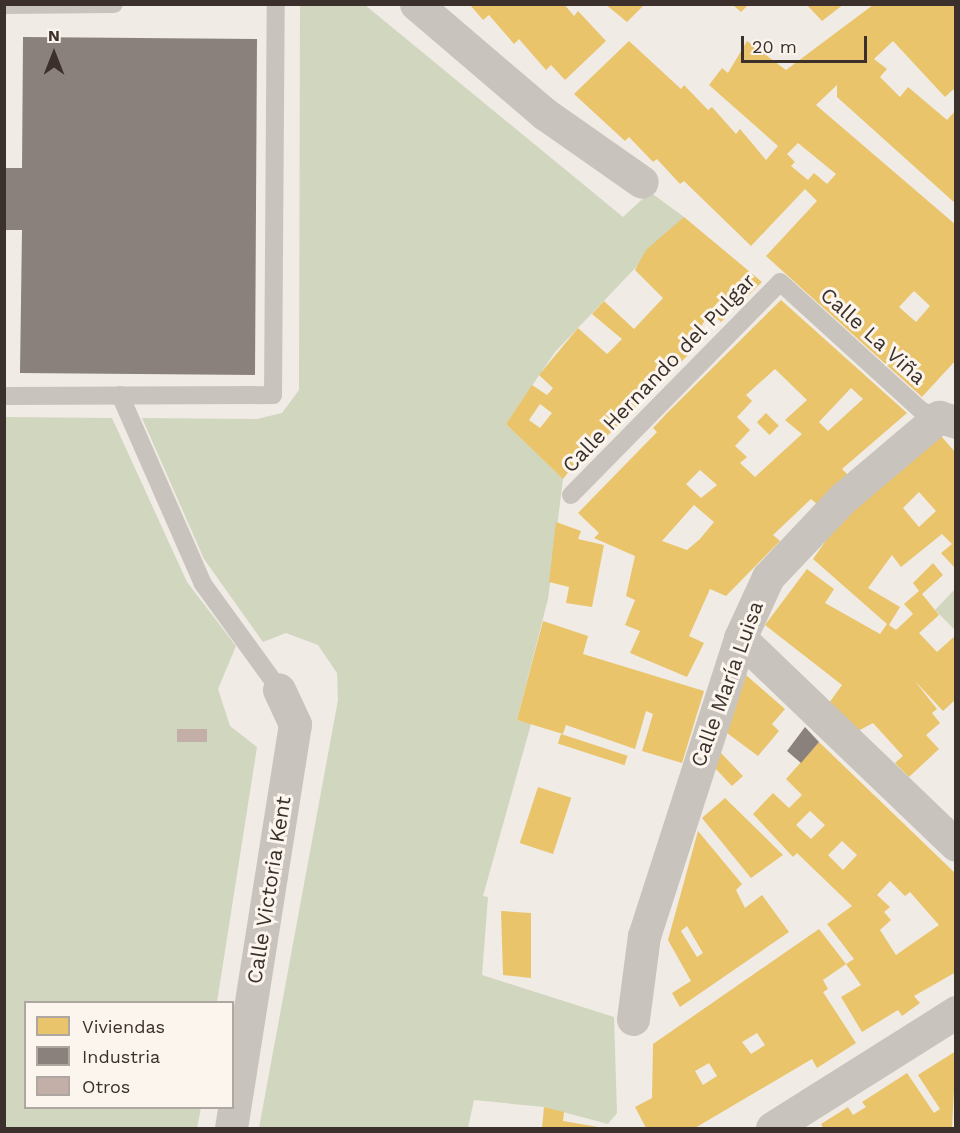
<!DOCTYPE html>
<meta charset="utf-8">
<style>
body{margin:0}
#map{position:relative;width:960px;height:1133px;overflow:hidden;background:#f0ebe5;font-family:"Work Sans",sans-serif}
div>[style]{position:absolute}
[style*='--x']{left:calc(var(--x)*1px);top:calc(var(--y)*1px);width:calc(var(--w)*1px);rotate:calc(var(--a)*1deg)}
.green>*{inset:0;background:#d1d6bf}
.homes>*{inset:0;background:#e9c46a;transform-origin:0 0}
.industry>*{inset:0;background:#8a817c}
.building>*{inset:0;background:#c3afa7;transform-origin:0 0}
.service>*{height:18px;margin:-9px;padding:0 9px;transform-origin:9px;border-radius:9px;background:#c9c3be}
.minor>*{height:33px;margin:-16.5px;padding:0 16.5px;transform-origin:16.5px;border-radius:16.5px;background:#c9c3be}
span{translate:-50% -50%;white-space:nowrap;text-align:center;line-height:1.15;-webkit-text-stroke:6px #fbf5ee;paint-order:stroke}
.street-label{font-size:21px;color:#3b302b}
.frame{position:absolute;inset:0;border:6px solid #3b302b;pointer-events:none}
.legend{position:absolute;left:24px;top:1001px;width:210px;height:108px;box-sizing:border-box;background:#fbf5ee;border:2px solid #aea6a0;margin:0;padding:8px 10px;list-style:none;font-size:18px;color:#3b302b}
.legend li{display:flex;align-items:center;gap:12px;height:30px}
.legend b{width:30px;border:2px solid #aea6a0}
.north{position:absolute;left:24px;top:24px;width:60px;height:60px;-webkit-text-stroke:4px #fbf5ee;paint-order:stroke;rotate:0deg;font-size:16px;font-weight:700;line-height:24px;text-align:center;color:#3b302b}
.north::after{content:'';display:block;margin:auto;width:21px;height:27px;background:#3b302b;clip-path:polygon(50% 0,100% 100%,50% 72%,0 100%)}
.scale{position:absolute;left:741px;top:36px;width:126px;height:27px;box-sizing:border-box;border:3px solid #3b302b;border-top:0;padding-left:8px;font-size:18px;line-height:21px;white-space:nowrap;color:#3b302b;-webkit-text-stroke:4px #fbf5ee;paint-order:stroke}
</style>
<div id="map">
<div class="green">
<div style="clip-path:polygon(300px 5px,365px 5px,623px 217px,650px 192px,684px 217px,555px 352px,506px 424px,563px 479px,548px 599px,517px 720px,531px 724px,483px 896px,488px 897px,482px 975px,614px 1017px,617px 1113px,608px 1124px,544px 1107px,474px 1100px,468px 1128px,259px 1128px,338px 700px,337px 673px,318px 645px,286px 633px,263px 642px,204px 559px,142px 418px,257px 419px,282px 413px,299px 390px)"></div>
<div style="clip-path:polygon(5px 417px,112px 418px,187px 582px,236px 646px,218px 689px,230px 726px,257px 747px,217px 1002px,26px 1002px,26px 1108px,201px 1108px,197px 1128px,5px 1128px)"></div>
<div style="clip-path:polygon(955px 589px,955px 630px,935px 610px)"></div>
</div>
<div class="homes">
<div style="clip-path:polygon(564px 4px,574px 16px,578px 11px,606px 41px,565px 80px,551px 65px,546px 70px,519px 39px,514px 44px,489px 15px,483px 20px,471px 6px)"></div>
<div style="clip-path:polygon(605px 4px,645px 4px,627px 22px)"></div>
<div style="clip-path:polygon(732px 4px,749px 4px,741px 12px)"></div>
<div style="clip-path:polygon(806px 4px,844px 4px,822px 21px)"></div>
<div style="clip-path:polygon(evenodd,873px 5px,956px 5px,956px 87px,945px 97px,893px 41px,874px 59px,887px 69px,880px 77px,900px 97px,908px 87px,947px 120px,956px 110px,956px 204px,837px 97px,837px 85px,816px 105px,956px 225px,956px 360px,922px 397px,766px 256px,817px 201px,805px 189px,751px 246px,684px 181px,680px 184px,657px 159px,653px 162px,629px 137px,625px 141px,574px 94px,629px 41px,681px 89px,684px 85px,708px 110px,712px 107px,736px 134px,740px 129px,766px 160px,778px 146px,709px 85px,722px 68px,728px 73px,747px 41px,786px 70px,873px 5px,798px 143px,836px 174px,827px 184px,814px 173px,808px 180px,791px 166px,795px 162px,787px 154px,798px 143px,873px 5px,914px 291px,930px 306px,916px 322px,899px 307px,914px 291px)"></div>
<div style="clip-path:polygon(evenodd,684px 217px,762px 282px,721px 322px,710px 312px,695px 336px,701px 342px,598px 445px,592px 441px,563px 479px,506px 424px,532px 385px,547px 395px,553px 388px,539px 375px,578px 328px,607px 354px,622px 339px,592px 314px,604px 301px,634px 329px,663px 298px,635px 270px,646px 250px,684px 217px,540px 404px,552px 413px,540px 428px,529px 420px,540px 404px)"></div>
<div style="clip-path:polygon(evenodd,781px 300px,907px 413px,842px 469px,850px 477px,818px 505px,811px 499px,773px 535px,780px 541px,726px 596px,710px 589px,689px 636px,704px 643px,687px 677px,630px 653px,640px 631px,625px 625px,635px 600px,626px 596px,635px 556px,594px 538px,599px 533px,578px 513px,657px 432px,653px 428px,668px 412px,781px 300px,775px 369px,807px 400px,785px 420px,802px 434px,755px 477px,740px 463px,747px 457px,735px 446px,750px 430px,737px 417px,752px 401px,746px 395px,775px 369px,781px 300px,851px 388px,863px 399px,828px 431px,819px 422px,851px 388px,781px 300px,700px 470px,717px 485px,701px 498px,686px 484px,700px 470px,781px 300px,694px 505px,714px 522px,700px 539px,687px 550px,662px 541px,694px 505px)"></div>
<div style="left:766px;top:413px;width:18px;height:13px;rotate:45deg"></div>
<div style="clip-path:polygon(evenodd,941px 436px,956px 453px,956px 569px,941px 553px,952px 544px,942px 534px,901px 567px,892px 555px,868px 588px,900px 607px,889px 625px,896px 630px,913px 614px,904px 604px,919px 591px,913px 583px,933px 563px,943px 575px,922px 594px,939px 615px,919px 633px,937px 652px,956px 635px,956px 699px,943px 711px,914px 680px,937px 709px,932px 713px,940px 723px,926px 735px,939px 749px,909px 777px,895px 763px,903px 756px,873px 723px,858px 731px,829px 703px,842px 685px,765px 625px,807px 569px,834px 589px,825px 603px,880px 634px,887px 624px,813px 559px,839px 522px,941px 436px,919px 492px,936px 511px,919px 527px,903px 508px,919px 492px)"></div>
<div style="clip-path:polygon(556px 522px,581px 531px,578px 539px,604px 545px,592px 607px,566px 603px,569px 587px,549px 582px)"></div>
<div style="clip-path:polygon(543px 621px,588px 636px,583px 654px,704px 691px,682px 763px,642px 751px,653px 714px,646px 711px,635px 749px,566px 725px,563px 734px,517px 720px)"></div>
<div style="clip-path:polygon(746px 675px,785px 709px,772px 724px,779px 731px,758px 756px,727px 733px)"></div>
<div style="left:561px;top:734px;width:70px;height:10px;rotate:18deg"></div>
<div style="clip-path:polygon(evenodd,819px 742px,956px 874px,956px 972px,914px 996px,920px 1003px,902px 1016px,898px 1010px,862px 1032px,841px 997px,861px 985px,846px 964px,823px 980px,828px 989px,823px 992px,856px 1043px,817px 1068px,812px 1059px,695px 1128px,646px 1128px,635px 1107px,652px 1098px,653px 1044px,819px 929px,846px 964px,854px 959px,827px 924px,852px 906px,797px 853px,793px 857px,753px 814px,773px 793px,789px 808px,802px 795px,786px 779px,819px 742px,810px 811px,825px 825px,811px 839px,796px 825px,810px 811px,819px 742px,842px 841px,857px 855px,843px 870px,828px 855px,842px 841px,819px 742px,890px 881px,905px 896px,910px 892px,939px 925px,896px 955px,880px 930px,891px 920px,884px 912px,890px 907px,877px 895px,890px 881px,819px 742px,757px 1033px,765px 1045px,751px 1054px,742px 1042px,757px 1033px,819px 742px,709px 1063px,717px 1076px,703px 1085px,695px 1071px,709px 1063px)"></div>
<div style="clip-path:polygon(720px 752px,743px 776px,732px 786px,715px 768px)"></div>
<div style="left:538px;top:787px;width:35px;height:59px;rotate:18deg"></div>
<div style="clip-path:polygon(725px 798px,783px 855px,751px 878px,702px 818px)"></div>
<div style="clip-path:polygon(evenodd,698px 831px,742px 884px,736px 890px,745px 908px,762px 895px,789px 932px,680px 1007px,672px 993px,691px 981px,668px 940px,698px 831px,687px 926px,703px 953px,697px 957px,681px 931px,687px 926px)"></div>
<div style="clip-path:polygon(501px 911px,531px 913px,531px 978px,503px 975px)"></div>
<div style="clip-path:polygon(956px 1051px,952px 1128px,823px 1128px,821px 1124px,848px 1107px,853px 1115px,866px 1107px,862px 1102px,907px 1073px,934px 1113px,940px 1109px,918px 1075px)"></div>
<div style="clip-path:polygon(544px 1107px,564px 1112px,563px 1121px,604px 1128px,542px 1128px)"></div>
</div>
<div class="industry">
<div style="clip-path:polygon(23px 37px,257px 39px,255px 375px,20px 373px,22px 230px,4px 230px,4px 168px,22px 168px)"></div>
<div style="clip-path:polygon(805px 727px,819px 742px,801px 763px,787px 751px)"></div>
</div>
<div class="building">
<div style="left:207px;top:729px;width:13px;height:30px;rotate:90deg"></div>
</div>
<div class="service">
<div style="--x:4;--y:5;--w:110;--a:-0.5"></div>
<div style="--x:120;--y:395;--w:206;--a:66.3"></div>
<div style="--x:203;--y:584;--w:130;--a:54.1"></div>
<div style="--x:4;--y:396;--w:269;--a:-0.2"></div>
<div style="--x:273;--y:395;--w:391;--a:-89.6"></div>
<div style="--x:571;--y:495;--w:298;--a:-45.5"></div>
<div style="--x:780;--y:282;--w:192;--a:42.3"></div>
<div style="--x:922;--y:411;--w:18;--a:19"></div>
</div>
<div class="minor">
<div style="--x:416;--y:4;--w:170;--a:40.5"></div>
<div style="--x:545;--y:114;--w:118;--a:35"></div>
<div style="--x:740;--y:638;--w:299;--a:43.8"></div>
<div style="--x:633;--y:1019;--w:84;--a:-82.5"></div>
<div style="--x:644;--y:936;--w:313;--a:-72.1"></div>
<div style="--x:740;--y:638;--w:67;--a:-65.3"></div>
<div style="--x:768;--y:577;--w:109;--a:-46.5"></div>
<div style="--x:843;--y:498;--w:126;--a:-40.2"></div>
<div style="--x:939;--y:417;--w:18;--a:16"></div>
<div style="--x:231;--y:1128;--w:409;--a:-81"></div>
<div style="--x:295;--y:724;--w:38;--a:-115"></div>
<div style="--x:772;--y:1128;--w:218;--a:-32.2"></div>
</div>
<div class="street-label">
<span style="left:873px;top:336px;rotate:42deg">Calle La Viña</span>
<span style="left:659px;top:373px;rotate:-46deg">Calle Hernando del Pulgar</span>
<span style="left:727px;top:684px;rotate:-70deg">Calle María Luisa</span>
<span style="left:269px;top:890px;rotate:-81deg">Calle Victoria Kent</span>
</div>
<div class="frame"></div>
<ul class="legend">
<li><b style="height:16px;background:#e9c46a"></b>Viviendas</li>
<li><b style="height:16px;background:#8a817c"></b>Industria</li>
<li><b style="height:16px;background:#c3afa7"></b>Otros</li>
</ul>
<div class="north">N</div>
<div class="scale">20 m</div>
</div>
